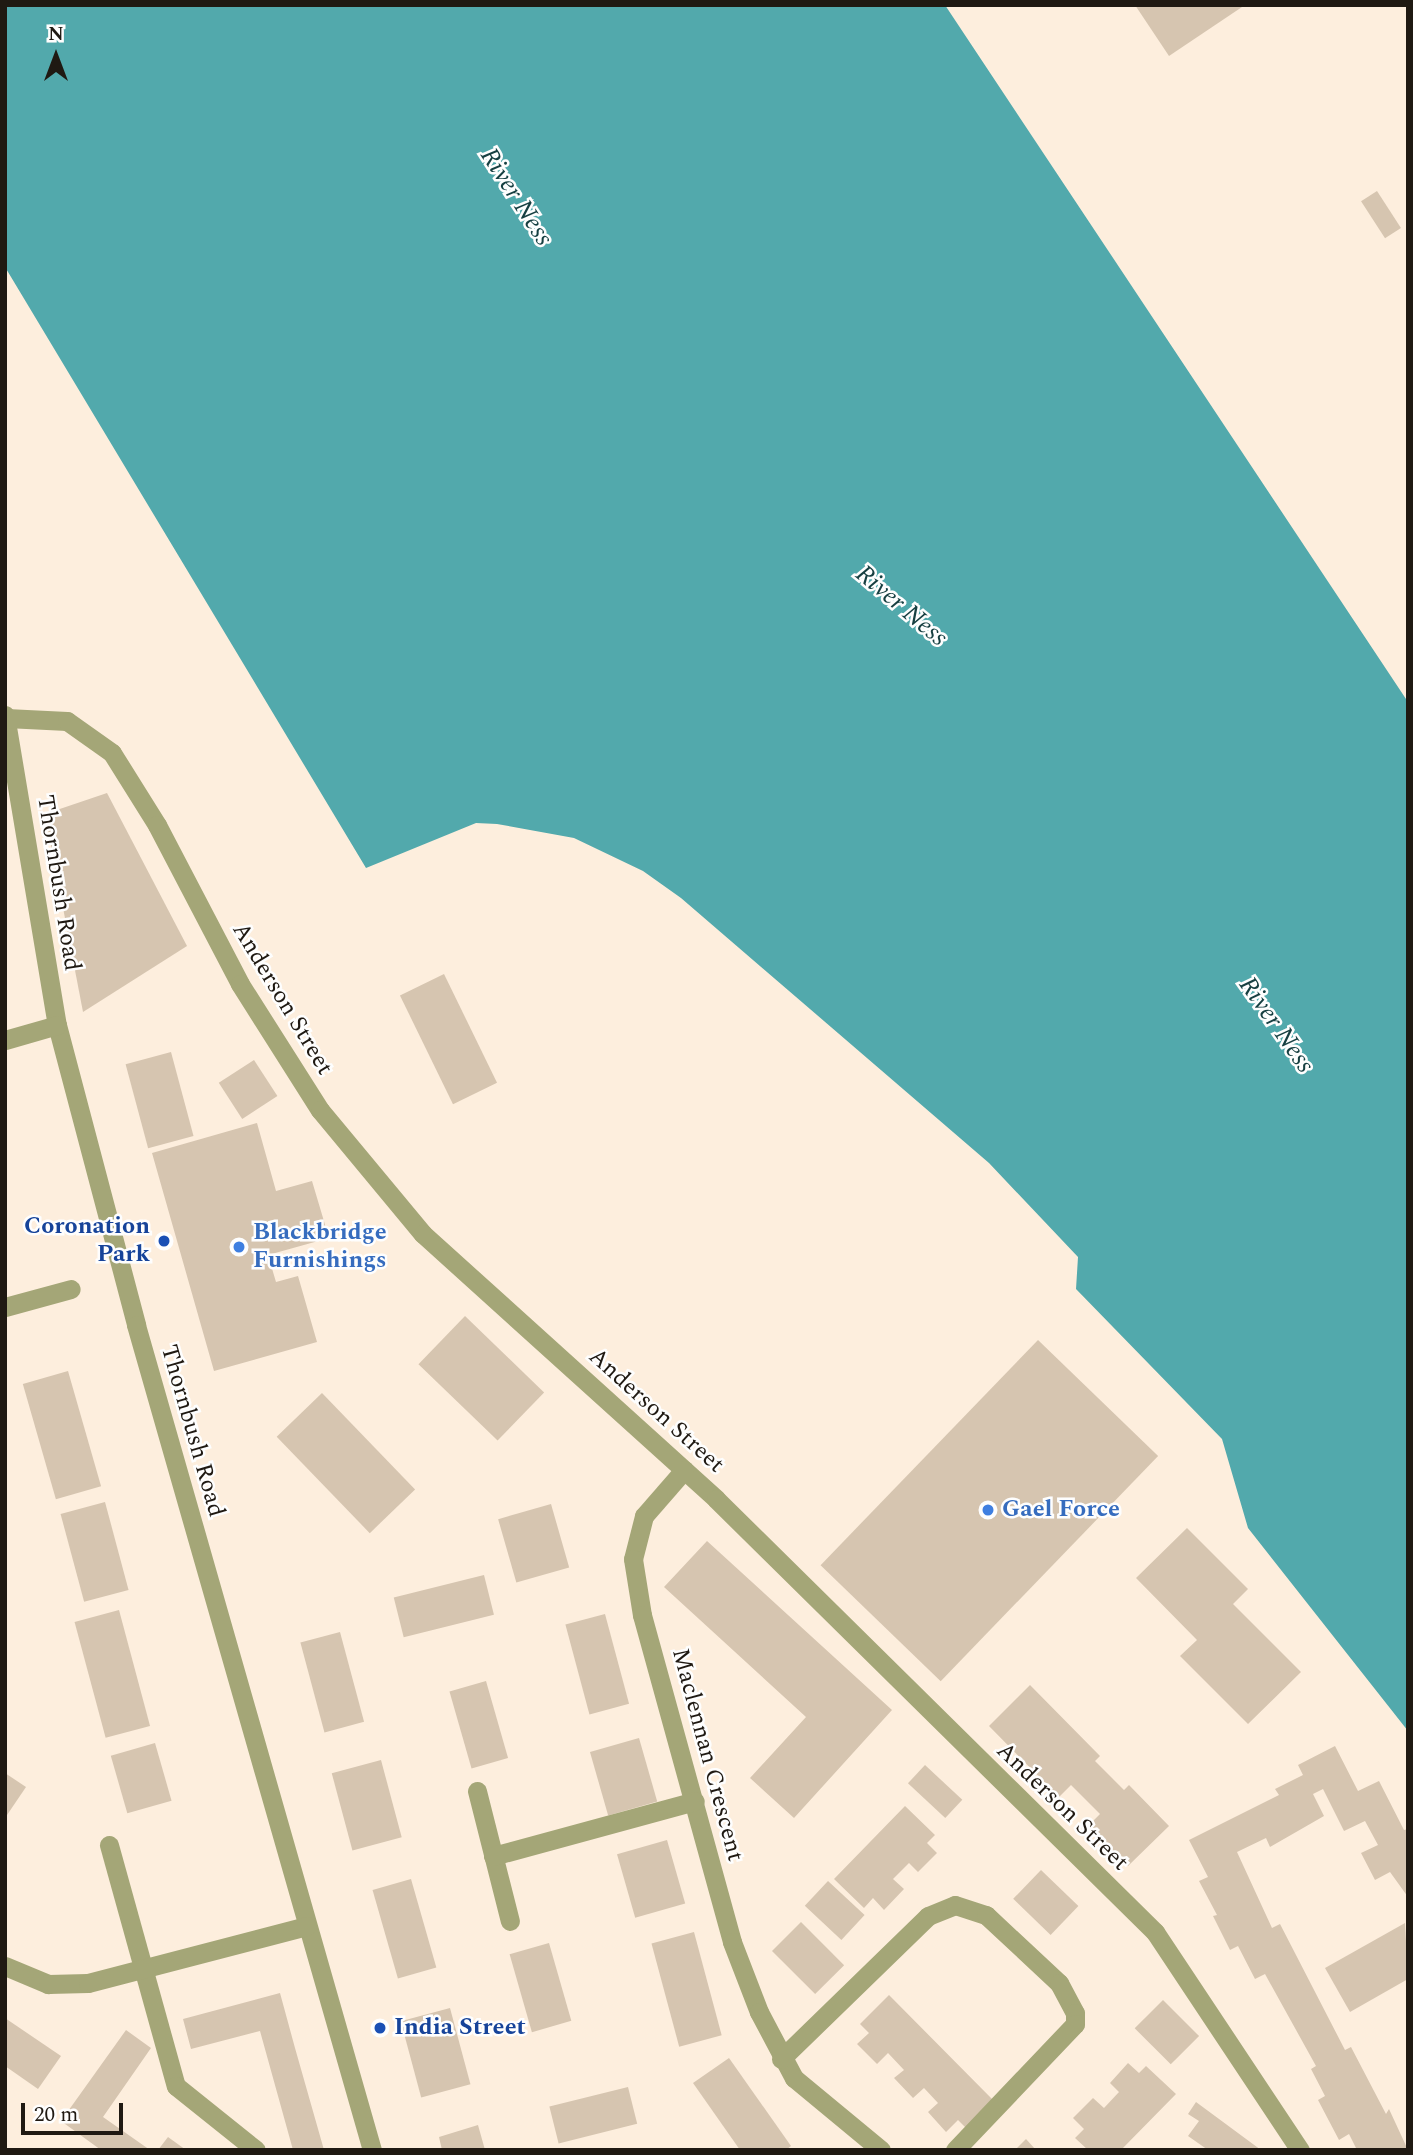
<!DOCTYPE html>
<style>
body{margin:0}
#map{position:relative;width:1413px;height:2155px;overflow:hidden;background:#fdeedd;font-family:Spectral,serif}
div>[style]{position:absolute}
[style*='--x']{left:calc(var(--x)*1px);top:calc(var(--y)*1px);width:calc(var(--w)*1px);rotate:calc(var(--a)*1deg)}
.water>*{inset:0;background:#52a9ac}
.building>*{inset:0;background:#d6c5b0;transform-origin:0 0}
.minor>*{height:19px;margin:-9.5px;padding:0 9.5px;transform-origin:9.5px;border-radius:9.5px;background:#a4a677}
.dots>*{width:19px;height:19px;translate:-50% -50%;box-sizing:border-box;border:4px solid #fefefe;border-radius:50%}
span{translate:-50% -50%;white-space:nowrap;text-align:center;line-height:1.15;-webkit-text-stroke:5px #fefefe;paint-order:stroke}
.street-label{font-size:24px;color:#1f1912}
.transit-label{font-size:24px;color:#164399;font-weight:700}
.right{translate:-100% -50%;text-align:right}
.left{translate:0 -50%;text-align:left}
.shop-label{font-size:24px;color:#366cbe;font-weight:700}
.water-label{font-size:26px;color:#163f41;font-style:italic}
.frame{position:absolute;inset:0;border:7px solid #1f1912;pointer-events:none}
.north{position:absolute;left:21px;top:21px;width:70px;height:70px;-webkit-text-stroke:5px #fefefe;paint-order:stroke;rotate:0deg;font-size:19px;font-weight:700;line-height:28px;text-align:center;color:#1f1912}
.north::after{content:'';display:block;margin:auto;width:24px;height:32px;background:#1f1912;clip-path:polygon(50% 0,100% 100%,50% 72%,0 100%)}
.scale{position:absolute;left:21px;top:2103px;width:102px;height:32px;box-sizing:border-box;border:4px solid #1f1912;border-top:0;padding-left:9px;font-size:21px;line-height:24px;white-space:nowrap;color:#1f1912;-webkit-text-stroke:5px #fefefe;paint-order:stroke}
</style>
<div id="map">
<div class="water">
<div style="clip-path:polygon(5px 5px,945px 5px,1408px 702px,1408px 1731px,1248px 1528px,1222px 1439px,1076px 1289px,1078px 1257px,989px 1163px,681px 898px,643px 871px,574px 838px,497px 824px,476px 823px,366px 868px,5px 267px)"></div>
</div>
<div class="building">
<div style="clip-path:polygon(1135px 5px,1245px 5px,1169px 56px)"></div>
<div style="left:1377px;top:191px;width:44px;height:19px;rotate:57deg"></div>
<div style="clip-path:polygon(107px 793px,187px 946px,83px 1012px,45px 814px)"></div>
<div style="left:444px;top:974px;width:121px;height:49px;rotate:64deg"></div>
<div style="left:171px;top:1052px;width:87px;height:47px;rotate:75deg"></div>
<div style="left:254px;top:1060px;width:43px;height:42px;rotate:57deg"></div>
<div style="clip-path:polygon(257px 1123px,276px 1191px,312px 1181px,329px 1238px,268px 1255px,276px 1282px,298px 1276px,317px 1342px,214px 1371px,152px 1153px)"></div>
<div style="left:465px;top:1316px;width:110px;height:67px;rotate:44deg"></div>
<div style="left:1038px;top:1340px;width:167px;height:313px;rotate:44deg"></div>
<div style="left:68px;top:1371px;width:120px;height:47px;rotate:74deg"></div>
<div style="left:322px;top:1393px;width:134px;height:63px;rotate:46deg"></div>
<div style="left:105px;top:1502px;width:91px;height:46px;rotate:75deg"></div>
<div style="left:551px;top:1504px;width:66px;height:55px;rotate:74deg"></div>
<div style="clip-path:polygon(1187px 1528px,1248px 1589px,1233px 1604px,1301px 1672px,1248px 1724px,1180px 1656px,1197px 1640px,1136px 1578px)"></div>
<div style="clip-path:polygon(707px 1541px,892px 1710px,794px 1818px,750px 1778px,806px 1717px,664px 1587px)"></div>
<div style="left:484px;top:1575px;width:41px;height:93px;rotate:76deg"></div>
<div style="left:119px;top:1610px;width:120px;height:46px;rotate:75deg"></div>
<div style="left:605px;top:1614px;width:93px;height:41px;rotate:75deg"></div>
<div style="left:340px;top:1632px;width:93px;height:41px;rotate:75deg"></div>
<div style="left:486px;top:1681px;width:80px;height:38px;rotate:74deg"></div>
<div style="clip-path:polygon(1030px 1685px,1100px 1756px,1095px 1761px,1124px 1790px,1129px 1785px,1169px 1826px,1128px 1866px,1088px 1826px,1100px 1814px,1071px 1785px,1059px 1797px,989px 1726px)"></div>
<div style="left:639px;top:1738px;width:66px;height:51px;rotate:74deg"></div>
<div style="left:155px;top:1743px;width:60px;height:46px;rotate:74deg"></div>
<div style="clip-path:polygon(1335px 1746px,1358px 1791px,1379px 1781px,1404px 1830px,1408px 1829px,1408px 1897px,1390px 1872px,1375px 1880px,1361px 1853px,1378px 1845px,1365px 1821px,1344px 1831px,1323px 1789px,1313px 1794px,1324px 1816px,1270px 1847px,1266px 1838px,1237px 1852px,1272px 1928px,1280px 1924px,1345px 2050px,1351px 2047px,1386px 2114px,1389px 2109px,1408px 2150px,1357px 2150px,1349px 2134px,1339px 2140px,1318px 2100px,1325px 2096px,1311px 2069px,1316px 2066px,1265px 1974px,1255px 1979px,1238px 1946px,1230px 1950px,1213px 1916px,1217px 1915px,1199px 1881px,1208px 1877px,1189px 1840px,1279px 1795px,1275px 1789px,1303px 1775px,1298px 1765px)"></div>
<div style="left:381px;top:1760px;width:80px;height:51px;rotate:75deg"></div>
<div style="left:925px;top:1765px;width:51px;height:25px;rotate:43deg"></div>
<div style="clip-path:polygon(5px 1773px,26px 1787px,5px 1818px)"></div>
<div style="clip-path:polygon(905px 1806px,935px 1835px,927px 1843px,937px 1853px,918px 1872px,909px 1863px,893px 1879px,904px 1889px,884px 1910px,873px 1898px,864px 1908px,834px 1879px)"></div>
<div style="left:667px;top:1840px;width:66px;height:52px;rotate:74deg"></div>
<div style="left:1041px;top:1870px;width:52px;height:40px;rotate:44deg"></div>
<div style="left:411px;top:1879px;width:92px;height:40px;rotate:74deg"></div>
<div style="left:828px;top:1881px;width:50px;height:34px;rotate:43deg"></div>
<div style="left:801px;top:1922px;width:61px;height:41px;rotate:45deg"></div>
<div style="clip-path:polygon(1405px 1923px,1408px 1979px,1350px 2012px,1325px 1968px)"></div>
<div style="left:694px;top:1932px;width:107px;height:44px;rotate:75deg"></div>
<div style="left:549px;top:1943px;width:81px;height:41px;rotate:74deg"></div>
<div style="clip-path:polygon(280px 1993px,295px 2048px,324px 2150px,293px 2150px,260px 2031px,191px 2049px,183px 2019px)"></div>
<div style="clip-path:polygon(889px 1995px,994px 2101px,966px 2128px,958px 2120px,946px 2132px,928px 2112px,938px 2103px,924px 2088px,913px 2098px,894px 2078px,904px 2070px,888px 2053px,877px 2064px,857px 2044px,869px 2033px,860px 2024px)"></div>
<div style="left:1163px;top:2000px;width:51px;height:40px;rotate:45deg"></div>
<div style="left:450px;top:2008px;width:79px;height:51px;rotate:75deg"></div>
<div style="clip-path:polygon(5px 2018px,61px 2056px,38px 2089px,5px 2066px)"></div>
<div style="clip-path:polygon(126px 2030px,151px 2048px,103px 2117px,150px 2150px,101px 2150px,61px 2121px)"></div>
<div style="clip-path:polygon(729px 2058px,791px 2146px,786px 2150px,740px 2150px,693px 2083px)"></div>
<div style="clip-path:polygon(1128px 2063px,1139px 2073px,1146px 2066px,1176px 2094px,1121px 2150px,1088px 2150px,1075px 2138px,1084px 2129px,1073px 2118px,1093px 2098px,1104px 2108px,1119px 2092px,1110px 2083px)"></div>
<div style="left:628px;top:2087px;width:38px;height:81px;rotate:76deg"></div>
<div style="clip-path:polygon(1196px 2102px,1261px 2150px,1208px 2150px,1188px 2136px,1199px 2121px,1188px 2114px)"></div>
<div style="clip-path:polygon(478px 2125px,485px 2150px,442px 2150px,439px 2137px)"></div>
<div style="clip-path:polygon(168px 2137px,186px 2150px,158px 2150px)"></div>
<div style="clip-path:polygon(1026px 2139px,1036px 2150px,1015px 2150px)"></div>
</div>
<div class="minor">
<div style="--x:5;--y:715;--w:314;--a:80.5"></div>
<div style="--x:57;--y:1025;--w:310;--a:75.2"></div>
<div style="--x:136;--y:1325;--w:858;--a:74.04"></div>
<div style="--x:6;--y:718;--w:61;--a:2.8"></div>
<div style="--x:67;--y:721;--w:55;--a:35.4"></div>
<div style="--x:112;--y:753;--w:85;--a:58"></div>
<div style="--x:157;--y:825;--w:179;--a:62.4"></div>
<div style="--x:240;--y:984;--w:149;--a:57.6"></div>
<div style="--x:320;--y:1110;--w:161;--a:50.3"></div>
<div style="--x:423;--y:1234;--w:395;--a:42.1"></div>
<div style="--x:716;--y:1499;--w:617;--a:44.61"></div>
<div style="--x:1155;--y:1932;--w:262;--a:56.4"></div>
<div style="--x:5;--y:1040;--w:54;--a:-16.1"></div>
<div style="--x:5;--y:1307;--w:68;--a:-15.3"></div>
<div style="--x:684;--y:1470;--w:61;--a:131"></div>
<div style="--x:644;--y:1516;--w:44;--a:104.3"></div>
<div style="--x:633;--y:1559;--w:57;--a:80.9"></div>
<div style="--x:642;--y:1615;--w:339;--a:74.6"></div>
<div style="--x:732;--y:1942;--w:75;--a:68.9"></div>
<div style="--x:759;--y:2012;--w:75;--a:62.1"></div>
<div style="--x:794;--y:2078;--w:113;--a:39.6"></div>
<div style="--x:477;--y:1791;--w:134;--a:75.8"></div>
<div style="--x:109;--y:1845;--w:250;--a:74.5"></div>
<div style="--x:176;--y:2086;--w:102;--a:38.7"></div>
<div style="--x:493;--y:1856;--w:209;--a:-15.2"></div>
<div style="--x:5;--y:1966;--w:47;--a:22.7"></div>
<div style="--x:48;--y:1984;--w:40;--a:-1.4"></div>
<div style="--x:88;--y:1983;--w:226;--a:-14.6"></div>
<div style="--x:781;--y:2059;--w:205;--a:-44.2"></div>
<div style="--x:928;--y:1916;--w:29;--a:-22"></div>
<div style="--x:955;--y:1905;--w:33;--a:18"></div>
<div style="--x:986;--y:1915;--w:100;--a:43"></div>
<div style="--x:1059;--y:1983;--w:34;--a:62"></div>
<div style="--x:1075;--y:2013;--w:11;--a:90"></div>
<div style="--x:1075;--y:2024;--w:174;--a:133.6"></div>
</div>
<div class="dots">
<div style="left:164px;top:1241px;background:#1a4fb4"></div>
<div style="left:239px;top:1247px;background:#3f7fe0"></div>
<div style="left:988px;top:1510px;background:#3f7fe0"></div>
<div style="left:380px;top:2028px;background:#1a4fb4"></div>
</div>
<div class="street-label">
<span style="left:58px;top:883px;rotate:81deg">Thornbush Road</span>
<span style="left:282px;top:999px;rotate:59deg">Anderson Street</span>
<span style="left:656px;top:1411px;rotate:42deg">Anderson Street</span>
<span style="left:192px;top:1431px;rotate:74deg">Thornbush Road</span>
<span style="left:707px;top:1755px;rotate:75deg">Maclennan Crescent</span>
<span style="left:1062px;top:1807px;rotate:44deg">Anderson Street</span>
</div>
<div class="transit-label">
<span class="right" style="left:150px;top:1241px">Coronation<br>Park</span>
<span class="left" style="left:394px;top:2028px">India Street</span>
</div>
<div class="shop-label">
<span class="left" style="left:253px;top:1247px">Blackbridge<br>Furnishings</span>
<span class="left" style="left:1002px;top:1510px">Gael Force</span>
</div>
<div class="water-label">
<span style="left:516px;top:197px;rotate:57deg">River Ness</span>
<span style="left:901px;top:606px;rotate:40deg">River Ness</span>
<span style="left:1276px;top:1025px;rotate:55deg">River Ness</span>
</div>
<div class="frame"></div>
<div class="north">N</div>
<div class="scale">20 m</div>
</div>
